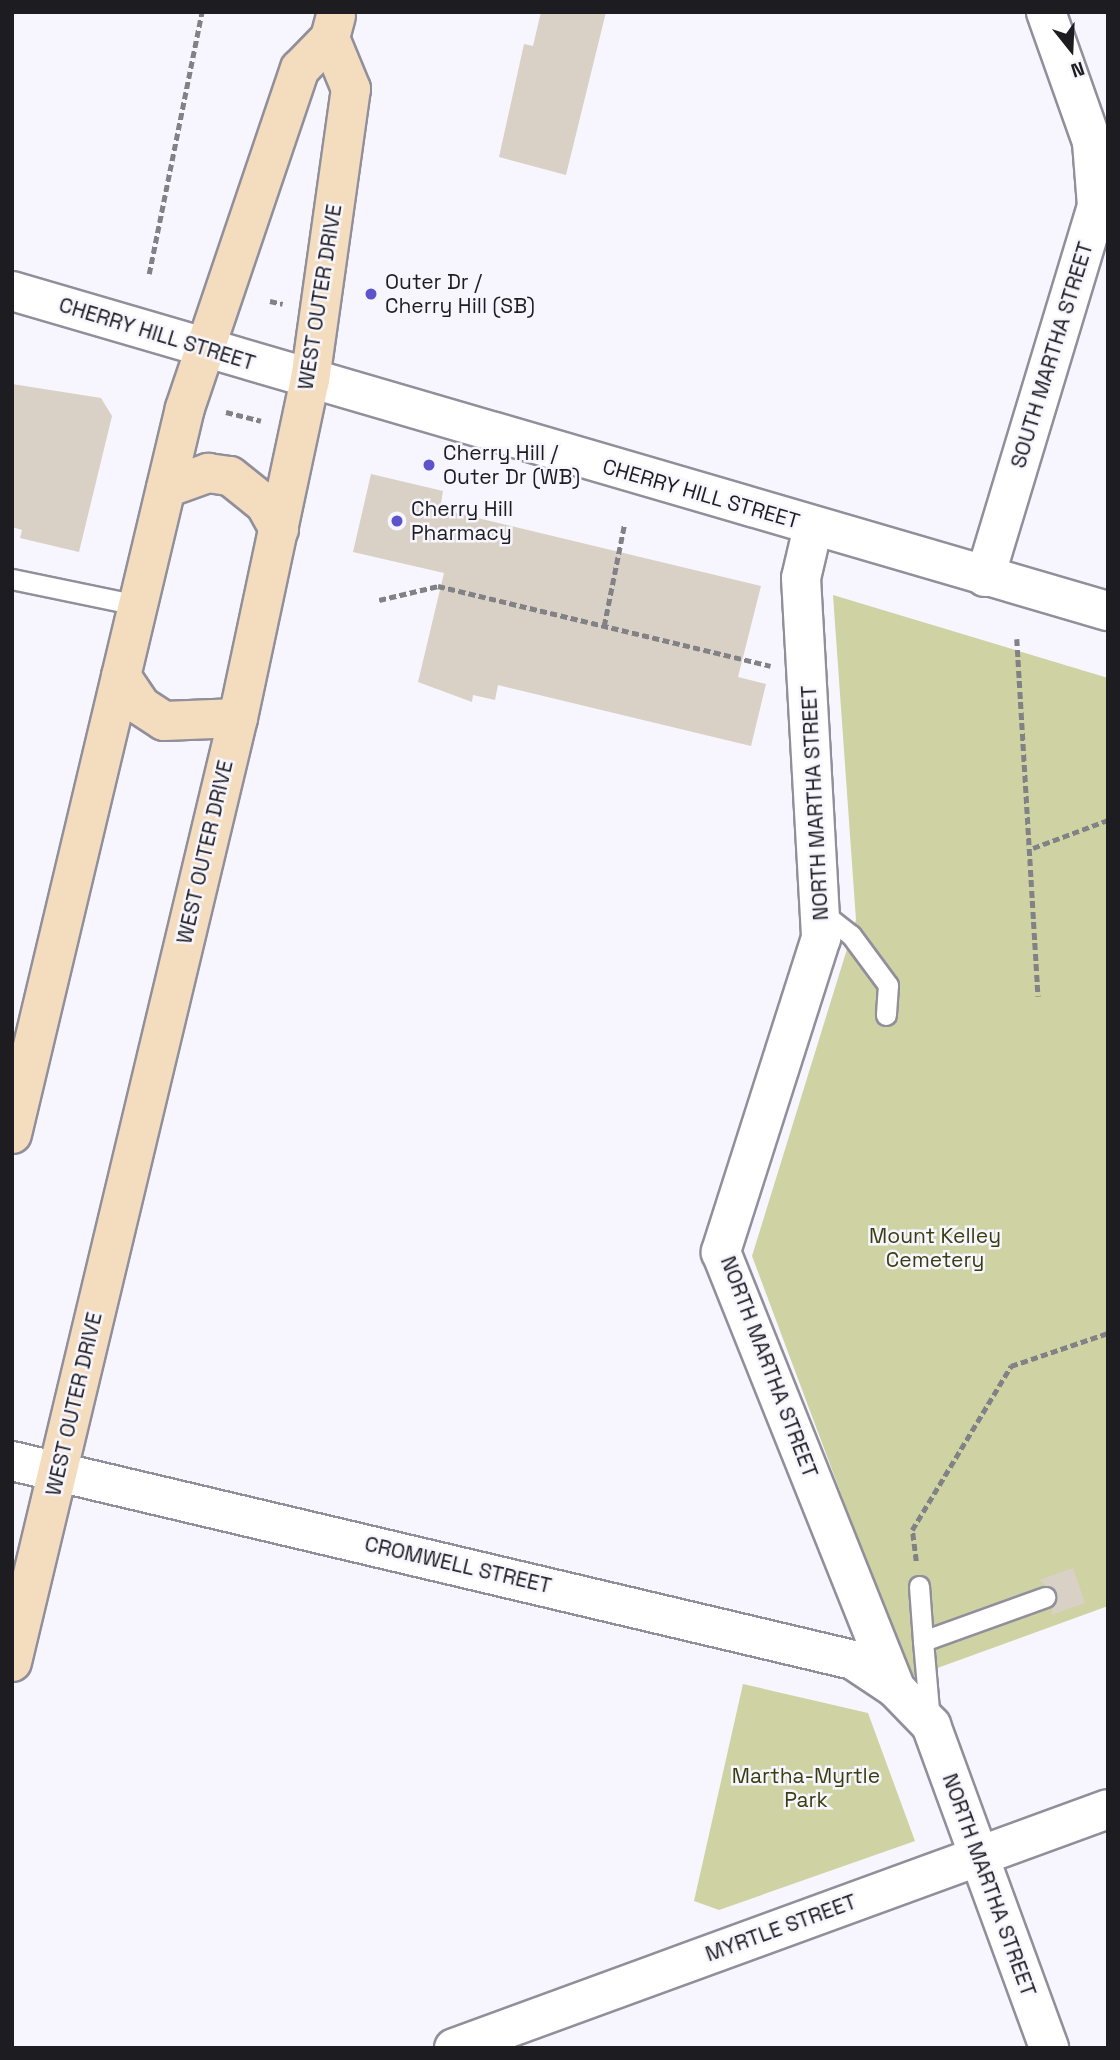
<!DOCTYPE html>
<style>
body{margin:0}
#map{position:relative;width:1120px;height:2060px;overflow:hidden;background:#f7f6fe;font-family:"Space Grotesk",sans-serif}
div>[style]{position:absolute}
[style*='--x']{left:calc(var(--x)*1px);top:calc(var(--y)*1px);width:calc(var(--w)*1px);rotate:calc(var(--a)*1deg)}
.green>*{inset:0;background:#cfd2a2}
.building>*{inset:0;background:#d9d0c6}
.path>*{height:4.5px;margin-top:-2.25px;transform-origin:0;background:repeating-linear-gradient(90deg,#818186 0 7px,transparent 0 10.5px)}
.roads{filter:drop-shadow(2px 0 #918f9b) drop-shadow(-2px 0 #918f9b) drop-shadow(0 2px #918f9b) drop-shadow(0 -2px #918f9b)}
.service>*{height:19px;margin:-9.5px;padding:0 9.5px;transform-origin:9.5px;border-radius:9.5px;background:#fff}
.minor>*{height:38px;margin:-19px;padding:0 19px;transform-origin:19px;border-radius:19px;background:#fff}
.tertiary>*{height:38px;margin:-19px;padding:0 19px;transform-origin:19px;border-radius:19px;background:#fff}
.secondary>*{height:38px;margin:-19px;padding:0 19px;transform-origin:19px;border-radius:19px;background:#f4ddbe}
.dots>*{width:19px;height:19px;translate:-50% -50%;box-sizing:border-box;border:4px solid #f7f6fe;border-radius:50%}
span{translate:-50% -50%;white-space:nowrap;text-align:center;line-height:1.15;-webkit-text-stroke:5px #f7f6fe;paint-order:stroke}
.poi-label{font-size:21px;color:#1d1d21}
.left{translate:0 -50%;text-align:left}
.street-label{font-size:21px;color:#1d1d21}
.park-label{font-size:21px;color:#3b3c0f}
.frame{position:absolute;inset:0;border:14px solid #1d1d21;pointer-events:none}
.north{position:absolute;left:1036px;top:14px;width:70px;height:70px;-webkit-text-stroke:5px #f7f6fe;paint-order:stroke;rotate:162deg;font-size:19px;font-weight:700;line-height:28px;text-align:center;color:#1d1d21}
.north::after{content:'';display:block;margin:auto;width:24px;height:32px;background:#1d1d21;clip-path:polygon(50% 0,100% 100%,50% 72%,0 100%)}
</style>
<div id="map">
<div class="green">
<div style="clip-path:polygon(833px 595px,1108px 678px,1108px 1606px,910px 1678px,752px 1256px,856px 920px)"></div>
<div style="clip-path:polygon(743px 1684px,868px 1713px,915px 1841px,719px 1910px,694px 1901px)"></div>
</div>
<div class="building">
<div style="clip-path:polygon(541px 12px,606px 12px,566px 175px,499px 157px,524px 44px,533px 46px)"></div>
<div style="clip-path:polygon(12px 384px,101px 398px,112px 416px,79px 552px,20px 538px,22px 530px,12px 527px)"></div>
<div style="clip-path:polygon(371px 474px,443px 491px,440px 509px,761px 586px,738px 677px,766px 684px,751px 746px,498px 685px,495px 700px,473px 695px,472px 702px,418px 682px,444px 573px,353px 552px)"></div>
<div style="clip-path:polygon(1073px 1568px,1085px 1603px,1051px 1615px,1057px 1594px,1039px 1580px)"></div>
</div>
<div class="path">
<div style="--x:149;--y:274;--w:267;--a:-78.6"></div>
<div style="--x:270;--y:301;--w:13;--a:13"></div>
<div style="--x:226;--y:412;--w:36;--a:14"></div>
<div style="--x:379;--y:600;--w:61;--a:-13.3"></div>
<div style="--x:438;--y:586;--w:342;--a:13.5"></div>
<div style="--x:604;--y:626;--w:102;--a:-78.7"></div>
<div style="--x:1017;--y:639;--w:358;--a:86.6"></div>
<div style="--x:1033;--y:848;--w:80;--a:-20.5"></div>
<div style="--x:916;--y:1561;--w:31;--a:-97"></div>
<div style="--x:912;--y:1530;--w:192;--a:-58.9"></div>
<div style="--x:1011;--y:1366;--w:102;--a:-18.8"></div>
</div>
<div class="roads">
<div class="service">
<div style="--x:12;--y:579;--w:129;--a:11.7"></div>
<div style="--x:824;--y:914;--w:34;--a:38"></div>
<div style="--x:851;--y:935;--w:62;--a:53.5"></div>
<div style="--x:888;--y:985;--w:30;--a:94"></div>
<div style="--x:919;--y:1586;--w:55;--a:85.8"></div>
<div style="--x:930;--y:1721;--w:80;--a:-95"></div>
<div style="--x:923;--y:1641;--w:130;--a:-19.8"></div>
</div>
<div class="minor">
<div style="--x:813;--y:527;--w:52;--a:103.2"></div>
<div style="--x:801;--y:578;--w:361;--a:86.8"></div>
<div style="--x:821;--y:938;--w:330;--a:107.7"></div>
<div style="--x:721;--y:1252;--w:469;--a:68.2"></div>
<div style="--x:895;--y:1688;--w:52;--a:45.8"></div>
<div style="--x:931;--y:1725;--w:344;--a:69.9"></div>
<div style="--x:985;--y:577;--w:388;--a:-73.2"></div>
<div style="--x:1097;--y:206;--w:64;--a:-94.5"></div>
<div style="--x:1092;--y:142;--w:138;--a:-109.5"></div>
<div style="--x:12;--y:1461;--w:864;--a:13.31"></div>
<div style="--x:853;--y:1660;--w:50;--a:33.7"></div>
<div style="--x:454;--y:2048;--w:696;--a:-20.07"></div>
</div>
<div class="tertiary">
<div style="--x:12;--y:291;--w:1142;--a:16.28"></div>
</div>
<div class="secondary">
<div style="--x:166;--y:488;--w:45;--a:-19.7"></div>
<div style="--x:208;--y:473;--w:22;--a:8"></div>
<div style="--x:230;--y:476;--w:45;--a:38.7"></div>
<div style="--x:265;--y:504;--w:29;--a:61"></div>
<div style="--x:121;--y:676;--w:36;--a:56"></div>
<div style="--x:141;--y:706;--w:27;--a:33"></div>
<div style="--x:164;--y:721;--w:74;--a:-2.3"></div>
<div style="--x:12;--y:1134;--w:746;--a:-76.6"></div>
<div style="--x:185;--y:408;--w:358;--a:-71.3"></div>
<div style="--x:300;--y:69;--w:43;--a:-45.9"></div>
<div style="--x:330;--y:38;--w:23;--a:-75"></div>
<div style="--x:12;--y:1662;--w:971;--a:-76.54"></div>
<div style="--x:238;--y:718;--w:346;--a:-78"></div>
<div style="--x:310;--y:380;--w:294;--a:-82"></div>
<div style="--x:351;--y:89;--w:55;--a:-112.4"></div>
</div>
</div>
<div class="dots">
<div style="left:371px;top:294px;background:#5d53cb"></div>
<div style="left:429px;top:465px;background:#5d53cb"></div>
<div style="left:397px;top:521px;background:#5d53cb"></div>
</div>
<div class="poi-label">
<span class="left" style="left:385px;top:294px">Outer Dr /<br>Cherry Hill (SB)</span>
<span class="left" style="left:443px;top:465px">Cherry Hill /<br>Outer Dr (WB)</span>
<span class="left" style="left:411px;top:521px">Cherry Hill<br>Pharmacy</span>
</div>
<div class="street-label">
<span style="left:320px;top:297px;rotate:-81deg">WEST OUTER DRIVE</span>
<span style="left:157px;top:334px;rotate:17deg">CHERRY HILL STREET</span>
<span style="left:1052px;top:355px;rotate:-73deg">SOUTH MARTHA STREET</span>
<span style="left:701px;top:494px;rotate:16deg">CHERRY HILL STREET</span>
<span style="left:815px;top:803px;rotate:-93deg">NORTH MARTHA STREET</span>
<span style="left:205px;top:852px;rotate:-77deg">WEST OUTER DRIVE</span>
<span style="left:769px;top:1367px;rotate:69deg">NORTH MARTHA STREET</span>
<span style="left:74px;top:1404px;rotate:-77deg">WEST OUTER DRIVE</span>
<span style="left:458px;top:1565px;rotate:13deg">CROMWELL STREET</span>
<span style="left:989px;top:1885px;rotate:70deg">NORTH MARTHA STREET</span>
<span style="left:781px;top:1928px;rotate:-20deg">MYRTLE STREET</span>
</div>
<div class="park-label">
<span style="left:935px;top:1248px">Mount Kelley<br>Cemetery</span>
<span style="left:806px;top:1788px">Martha-Myrtle<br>Park</span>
</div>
<div class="frame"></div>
<div class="north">N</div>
</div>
